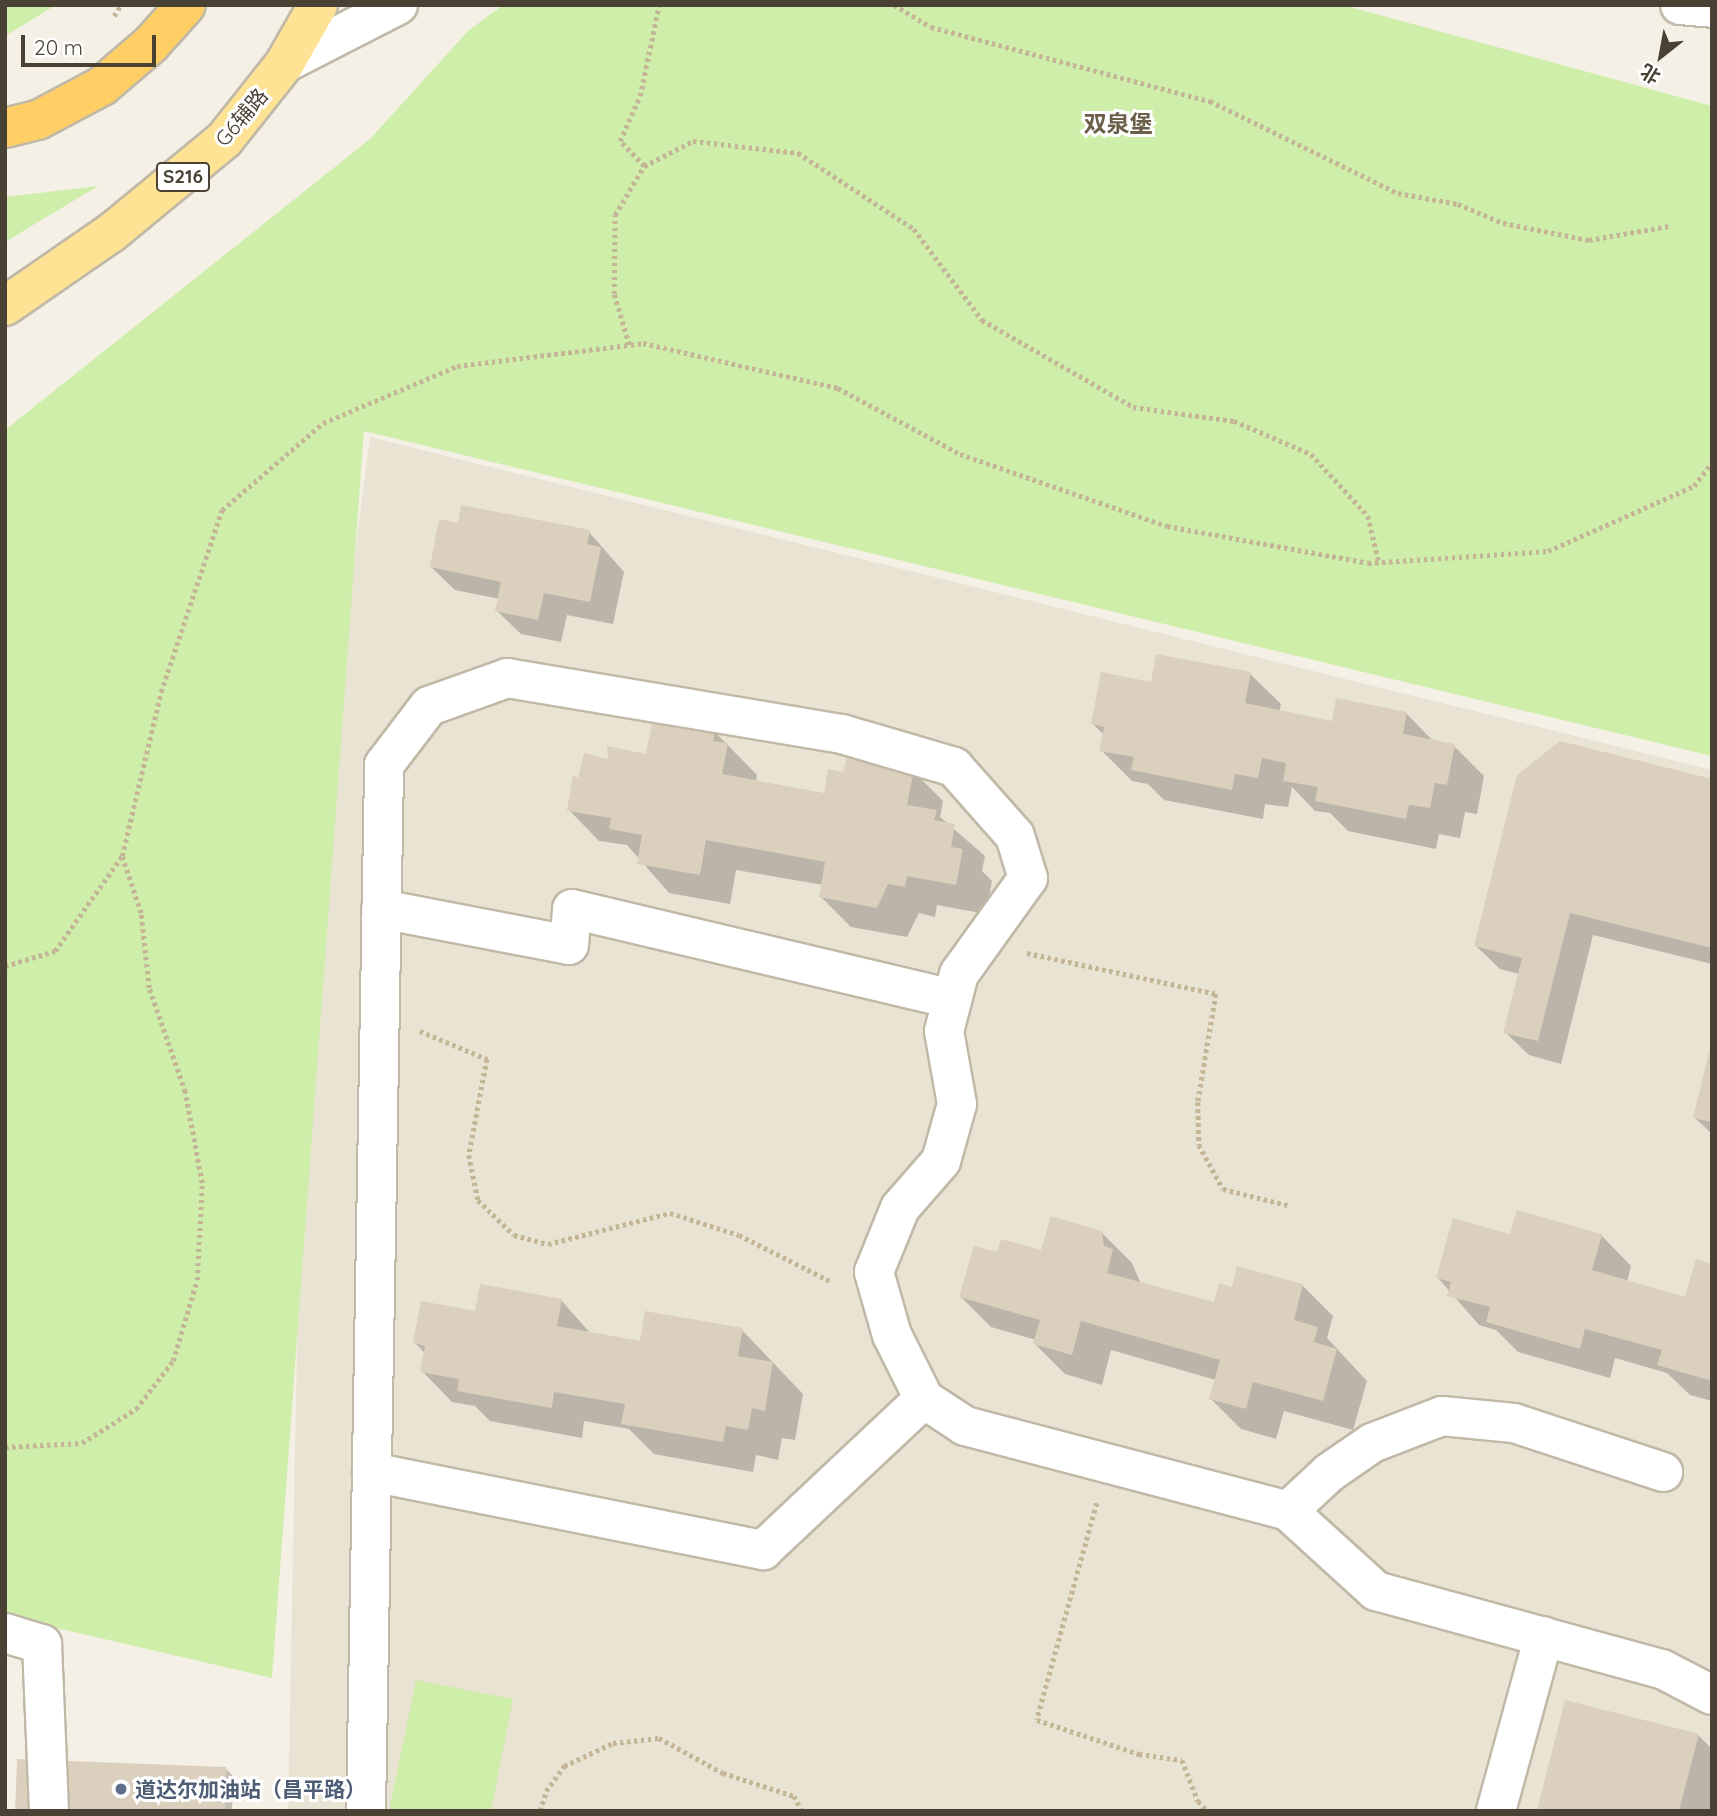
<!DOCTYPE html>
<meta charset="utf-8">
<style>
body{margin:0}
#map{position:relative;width:1717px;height:1816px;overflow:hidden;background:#f5f0e6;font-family:Quicksand,"Noto Sans SC",sans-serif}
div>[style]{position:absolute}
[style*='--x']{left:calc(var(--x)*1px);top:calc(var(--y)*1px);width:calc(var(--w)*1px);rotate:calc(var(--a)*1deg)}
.residential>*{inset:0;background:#e9e3d3}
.green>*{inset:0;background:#ceeeaa}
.shadow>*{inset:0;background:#0003}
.building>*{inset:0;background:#dbcfbd}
.path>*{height:4.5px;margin-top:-2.25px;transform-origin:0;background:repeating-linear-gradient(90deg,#c5b597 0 3.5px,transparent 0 7px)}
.roads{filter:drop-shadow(2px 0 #c1b9a7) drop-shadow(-2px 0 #c1b9a7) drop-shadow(0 2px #c1b9a7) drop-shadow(0 -2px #c1b9a7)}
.minor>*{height:38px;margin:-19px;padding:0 19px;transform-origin:19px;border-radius:19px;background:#fff}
.major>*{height:38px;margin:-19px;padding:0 19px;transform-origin:19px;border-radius:19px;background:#ffe394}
.highway>*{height:38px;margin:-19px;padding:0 19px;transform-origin:19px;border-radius:19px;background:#ffcf66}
.dots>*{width:19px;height:19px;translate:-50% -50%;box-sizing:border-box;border:4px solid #fff;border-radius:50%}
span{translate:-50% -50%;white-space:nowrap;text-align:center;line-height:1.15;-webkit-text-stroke:6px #fff;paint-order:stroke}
.shield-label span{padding:2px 5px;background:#fff;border:2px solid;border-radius:5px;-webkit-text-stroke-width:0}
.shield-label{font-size:19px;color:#484134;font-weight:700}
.street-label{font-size:21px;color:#484134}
.service-label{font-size:21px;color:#4e5e75;font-weight:700}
.left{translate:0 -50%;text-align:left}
.neighbourhood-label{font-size:23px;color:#6c5f4a;font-weight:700}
.frame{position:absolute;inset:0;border:7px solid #484134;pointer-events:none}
.north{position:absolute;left:1626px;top:21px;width:70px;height:70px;-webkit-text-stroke:5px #fff;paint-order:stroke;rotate:211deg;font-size:19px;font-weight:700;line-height:28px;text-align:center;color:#484134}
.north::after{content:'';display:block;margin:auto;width:24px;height:32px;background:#484134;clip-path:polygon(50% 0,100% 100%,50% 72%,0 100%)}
.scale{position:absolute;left:21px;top:35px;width:135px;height:32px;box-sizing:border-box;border:4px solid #484134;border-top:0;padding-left:9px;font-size:21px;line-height:24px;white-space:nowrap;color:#484134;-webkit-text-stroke:5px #fff;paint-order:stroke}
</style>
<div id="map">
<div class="residential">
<div style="clip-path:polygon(370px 437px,1712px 770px,1712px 1811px,288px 1811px,305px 938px)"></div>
</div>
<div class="green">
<div style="clip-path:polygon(5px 5px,56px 5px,5px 36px)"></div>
<div style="clip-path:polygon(503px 5px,1343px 5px,1712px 106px,1712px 756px,364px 431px,272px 1678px,5px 1616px,5px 430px,370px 139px,468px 31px)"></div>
<div style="clip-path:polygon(98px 186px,5px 242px,5px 197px)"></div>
<div style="clip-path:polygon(416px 1680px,513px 1699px,491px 1811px,389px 1811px)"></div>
</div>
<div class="shadow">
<div style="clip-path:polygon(459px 525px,589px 532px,624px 572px,613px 624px,567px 615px,561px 642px,521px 634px,497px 611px,500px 599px,455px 590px,431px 567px)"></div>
<div style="clip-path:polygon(1250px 674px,1281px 704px,1279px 712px,1333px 723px,1406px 713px,1434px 742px,1454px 746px,1484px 776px,1477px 814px,1465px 812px,1460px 838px,1439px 834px,1436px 849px,1348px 831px,1330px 813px,1315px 811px,1292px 787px,1288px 807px,1265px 804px,1263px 819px,1164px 800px,1148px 784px,1132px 781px,1101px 750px,1104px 735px,1093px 724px,1152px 684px)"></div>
<div style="clip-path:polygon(715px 732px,757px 775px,756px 782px,825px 795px,845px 774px,913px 771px,943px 801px,940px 817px,985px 856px,982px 871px,992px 881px,986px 914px,937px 905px,935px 917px,919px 913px,907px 937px,851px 927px,821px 897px,823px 885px,736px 870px,730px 904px,669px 893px,627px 845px,599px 841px,569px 810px,579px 780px,609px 761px,647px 756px)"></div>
<div style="clip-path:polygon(1712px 780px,1712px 964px,1593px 935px,1561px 1064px,1529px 1055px,1505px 1032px,1520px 974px,1500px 969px,1476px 946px)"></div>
<div style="clip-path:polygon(1712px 1047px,1712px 1134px,1694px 1117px)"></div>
<div style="clip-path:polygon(1102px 1233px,1132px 1263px,1141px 1284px,1215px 1304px,1233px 1289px,1303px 1286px,1333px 1316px,1327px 1338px,1367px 1381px,1353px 1430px,1284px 1411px,1276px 1439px,1241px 1429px,1211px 1399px,1216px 1380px,1111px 1350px,1102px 1385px,1065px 1374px,1035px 1344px,1036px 1340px,991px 1327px,961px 1297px,998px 1254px,1042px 1252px)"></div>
<div style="clip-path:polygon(1601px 1235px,1631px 1266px,1627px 1282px,1686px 1299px,1712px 1266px,1712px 1401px,1690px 1395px,1667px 1373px,1615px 1358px,1610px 1378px,1518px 1352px,1496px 1330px,1479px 1325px,1438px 1278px,1512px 1236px)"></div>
<div style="clip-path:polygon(561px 1300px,591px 1334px,642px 1343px,742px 1330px,803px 1394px,795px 1440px,782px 1438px,778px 1460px,756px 1455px,753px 1472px,654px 1454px,629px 1429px,584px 1421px,582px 1438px,490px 1421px,475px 1406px,452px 1402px,422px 1371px,425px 1353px,415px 1343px,476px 1313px)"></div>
<div style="clip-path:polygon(1698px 1735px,1712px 1749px,1712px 1811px,1539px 1811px)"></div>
<div style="clip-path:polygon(225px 1768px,233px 1776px,232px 1811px,17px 1811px)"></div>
</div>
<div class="building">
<div style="clip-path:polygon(461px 505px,590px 530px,587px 544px,601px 547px,590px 602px,544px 593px,538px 620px,495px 611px,501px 582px,430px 567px,439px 519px,458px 523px)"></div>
<div style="clip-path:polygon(1156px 654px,1251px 672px,1245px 703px,1332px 721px,1336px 698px,1407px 712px,1403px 734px,1455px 744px,1447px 785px,1435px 783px,1430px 808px,1409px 805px,1406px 819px,1315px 801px,1318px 787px,1283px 781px,1286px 763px,1262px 758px,1258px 778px,1235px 774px,1232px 790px,1131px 770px,1134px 757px,1099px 751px,1104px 727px,1091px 724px,1101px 672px,1151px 682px)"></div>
<div style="clip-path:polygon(653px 718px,715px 731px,713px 741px,728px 743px,722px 774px,824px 793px,828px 769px,843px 772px,847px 756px,914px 769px,907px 805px,937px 810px,934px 820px,955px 824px,951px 847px,963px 849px,956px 885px,907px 876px,905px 887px,888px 884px,877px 908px,819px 897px,825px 862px,706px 840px,700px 875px,637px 864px,642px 835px,609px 829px,611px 818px,567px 811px,573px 775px,578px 778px,584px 753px,608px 759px,607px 746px,646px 754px)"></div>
<div style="clip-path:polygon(1560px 741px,1712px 779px,1712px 948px,1570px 913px,1538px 1041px,1503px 1033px,1522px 958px,1474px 946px,1517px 775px)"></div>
<div style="clip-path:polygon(1711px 1044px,1712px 1044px,1712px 1122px,1693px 1118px)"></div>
<div style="clip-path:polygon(1517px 1210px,1602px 1234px,1592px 1270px,1685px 1297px,1696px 1259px,1712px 1264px,1712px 1381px,1657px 1365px,1662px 1350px,1585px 1329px,1580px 1349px,1486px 1322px,1490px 1307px,1447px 1296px,1451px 1282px,1436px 1278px,1453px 1218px,1510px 1234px)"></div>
<div style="clip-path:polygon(1051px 1216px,1102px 1231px,1104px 1246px,1113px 1249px,1107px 1273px,1214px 1302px,1219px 1283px,1232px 1287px,1237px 1266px,1303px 1284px,1294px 1320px,1318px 1327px,1314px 1342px,1337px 1349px,1323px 1401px,1253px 1382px,1246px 1409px,1209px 1399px,1220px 1360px,1081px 1321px,1072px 1355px,1033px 1344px,1040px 1320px,959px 1297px,974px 1246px,997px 1252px,1001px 1239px,1041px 1250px)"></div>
<div style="clip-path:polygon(480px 1284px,562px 1299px,557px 1326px,640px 1341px,645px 1311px,743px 1328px,738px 1356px,773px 1362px,765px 1411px,752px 1408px,748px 1430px,726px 1426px,723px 1442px,621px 1424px,625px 1404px,554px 1392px,552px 1408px,457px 1391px,459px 1379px,420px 1372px,425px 1346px,413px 1343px,421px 1301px,475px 1311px)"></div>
<div style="clip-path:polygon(1565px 1700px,1699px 1734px,1679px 1811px,1537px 1811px)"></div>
<div style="clip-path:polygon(17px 1759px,226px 1767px,225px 1811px,15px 1811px)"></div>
</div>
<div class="path">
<div style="--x:894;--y:5;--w:43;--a:30.7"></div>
<div style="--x:931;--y:27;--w:289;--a:14.9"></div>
<div style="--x:1210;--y:101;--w:209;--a:26.1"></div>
<div style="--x:1398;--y:193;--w:61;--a:10.4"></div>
<div style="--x:1458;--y:204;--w:49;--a:22.9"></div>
<div style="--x:1503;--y:223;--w:88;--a:11.2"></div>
<div style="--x:1589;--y:240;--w:81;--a:-9.9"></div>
<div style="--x:114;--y:16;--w:13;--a:-58"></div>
<div style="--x:644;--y:166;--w:55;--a:-27"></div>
<div style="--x:693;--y:141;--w:106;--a:6.5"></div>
<div style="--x:798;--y:153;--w:139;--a:33.2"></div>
<div style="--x:914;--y:229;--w:114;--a:53.2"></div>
<div style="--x:982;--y:320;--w:174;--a:29.9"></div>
<div style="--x:1133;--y:407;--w:102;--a:7.9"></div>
<div style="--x:1234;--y:421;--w:84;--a:23.2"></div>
<div style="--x:1311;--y:454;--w:84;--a:47.4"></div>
<div style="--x:1368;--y:516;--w:47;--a:76.6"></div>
<div style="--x:629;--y:345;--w:53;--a:-106.4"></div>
<div style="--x:614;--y:294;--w:79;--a:-89.3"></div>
<div style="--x:615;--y:215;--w:57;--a:-59.4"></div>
<div style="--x:644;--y:166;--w:35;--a:-134"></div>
<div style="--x:620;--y:141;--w:49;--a:-66"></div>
<div style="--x:640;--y:96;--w:93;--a:-78.2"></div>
<div style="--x:1027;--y:953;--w:193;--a:12.2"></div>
<div style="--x:1216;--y:994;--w:109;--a:99.5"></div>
<div style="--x:1198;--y:1102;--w:43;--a:88.7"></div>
<div style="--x:1199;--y:1145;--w:50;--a:61.4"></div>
<div style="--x:1223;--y:1189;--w:70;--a:14"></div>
<div style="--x:5;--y:966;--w:52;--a:-16.7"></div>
<div style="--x:55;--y:951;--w:116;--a:-54.8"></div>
<div style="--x:122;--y:856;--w:169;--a:-76.6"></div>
<div style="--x:161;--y:692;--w:192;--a:-71.5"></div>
<div style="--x:222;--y:510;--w:133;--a:-40.7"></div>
<div style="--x:323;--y:423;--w:146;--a:-23"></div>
<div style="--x:457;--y:366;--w:187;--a:-7"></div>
<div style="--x:643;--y:343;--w:200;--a:13"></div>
<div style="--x:838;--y:388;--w:139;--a:28.4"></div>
<div style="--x:960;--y:454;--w:219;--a:19.2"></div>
<div style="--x:1167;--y:526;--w:204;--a:10.4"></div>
<div style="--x:1368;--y:563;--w:180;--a:-3.8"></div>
<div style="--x:1548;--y:551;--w:160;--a:-24"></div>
<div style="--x:1694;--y:486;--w:30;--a:-53"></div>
<div style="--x:420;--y:1031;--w:73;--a:22.7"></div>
<div style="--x:487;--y:1059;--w:98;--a:100.6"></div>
<div style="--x:469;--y:1155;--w:46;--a:78.7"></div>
<div style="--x:478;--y:1200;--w:50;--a:44.2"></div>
<div style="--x:514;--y:1235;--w:35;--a:15"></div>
<div style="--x:548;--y:1244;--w:126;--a:-14.3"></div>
<div style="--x:670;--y:1213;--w:72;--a:17.7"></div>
<div style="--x:739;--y:1235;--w:104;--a:26.8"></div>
<div style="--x:5;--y:1447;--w:77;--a:-3"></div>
<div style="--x:82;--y:1443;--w:64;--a:-32.2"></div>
<div style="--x:136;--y:1409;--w:61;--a:-52.4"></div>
<div style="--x:173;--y:1361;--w:84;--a:-73.5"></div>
<div style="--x:197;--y:1280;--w:97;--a:-87"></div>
<div style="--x:202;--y:1183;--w:93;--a:-100.6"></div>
<div style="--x:185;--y:1092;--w:110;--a:-109.1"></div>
<div style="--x:149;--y:988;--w:75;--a:-96.1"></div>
<div style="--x:141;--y:913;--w:59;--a:-108.7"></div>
<div style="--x:1097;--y:1503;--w:225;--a:105.5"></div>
<div style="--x:1037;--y:1720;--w:108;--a:18.4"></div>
<div style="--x:1139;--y:1754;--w:43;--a:7.9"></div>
<div style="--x:1182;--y:1760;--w:44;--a:68.7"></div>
<div style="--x:1198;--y:1801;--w:13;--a:48"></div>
<div style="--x:540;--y:1811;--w:21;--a:-73"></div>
<div style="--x:546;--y:1791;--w:31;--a:-54"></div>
<div style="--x:564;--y:1766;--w:54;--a:-25.1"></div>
<div style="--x:613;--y:1743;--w:46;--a:-6.2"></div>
<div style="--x:659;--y:1738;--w:73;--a:28.7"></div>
<div style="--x:723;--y:1773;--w:75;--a:17.9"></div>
<div style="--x:794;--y:1796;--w:17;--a:62"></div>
</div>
<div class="roads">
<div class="minor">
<div style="--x:1680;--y:5;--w:32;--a:5"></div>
<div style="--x:285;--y:63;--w:127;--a:-27.2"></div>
<div style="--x:381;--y:909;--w:191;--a:10.8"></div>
<div style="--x:569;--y:945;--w:36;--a:-85"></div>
<div style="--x:572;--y:909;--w:391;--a:13.3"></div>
<div style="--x:372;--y:1472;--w:399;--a:11.3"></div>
<div style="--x:763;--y:1550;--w:221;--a:-43.2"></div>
<div style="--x:1288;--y:1511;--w:57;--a:-42.9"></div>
<div style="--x:1330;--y:1472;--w:51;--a:-34.6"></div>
<div style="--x:1372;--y:1443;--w:75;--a:-21.1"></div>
<div style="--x:1442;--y:1416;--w:72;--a:5.6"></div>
<div style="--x:1514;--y:1423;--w:157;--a:18.2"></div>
<div style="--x:5;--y:1633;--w:39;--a:17"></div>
<div style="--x:42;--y:1644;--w:167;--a:87.6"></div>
<div style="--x:366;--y:1811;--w:1046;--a:-89.01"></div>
<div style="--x:384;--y:765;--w:74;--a:-52.7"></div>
<div style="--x:429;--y:706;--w:83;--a:-19.7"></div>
<div style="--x:507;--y:678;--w:340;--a:9.5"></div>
<div style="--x:842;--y:734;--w:117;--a:16.4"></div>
<div style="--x:954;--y:767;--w:92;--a:48.5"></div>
<div style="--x:1015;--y:836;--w:44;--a:72.8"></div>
<div style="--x:1028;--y:878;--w:118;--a:125.7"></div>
<div style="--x:959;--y:974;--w:59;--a:104.7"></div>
<div style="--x:944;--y:1031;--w:74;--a:79.9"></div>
<div style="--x:957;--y:1104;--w:59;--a:105.7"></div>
<div style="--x:941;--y:1161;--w:62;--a:131.1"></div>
<div style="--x:900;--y:1208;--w:69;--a:112.1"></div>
<div style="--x:874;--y:1272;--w:66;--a:74.1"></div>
<div style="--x:892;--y:1335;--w:72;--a:63.4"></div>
<div style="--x:924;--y:1399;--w:49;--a:33.4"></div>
<div style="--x:965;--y:1426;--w:334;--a:14.7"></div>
<div style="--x:1288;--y:1511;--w:119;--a:42.3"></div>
<div style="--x:1376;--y:1591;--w:296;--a:15.3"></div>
<div style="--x:1662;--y:1669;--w:56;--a:27.5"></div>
<div style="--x:1496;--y:1811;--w:181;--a:-74.7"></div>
</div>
<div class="major">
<div style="--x:5;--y:306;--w:129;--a:-34.6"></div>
<div style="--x:111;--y:233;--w:146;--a:-39.5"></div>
<div style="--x:224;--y:140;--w:98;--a:-51.6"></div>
<div style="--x:285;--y:63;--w:67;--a:-60.4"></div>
</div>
<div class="highway">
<div style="--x:5;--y:128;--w:34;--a:-14"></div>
<div style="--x:38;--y:120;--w:72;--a:-28"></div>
<div style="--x:102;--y:86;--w:65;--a:-40.6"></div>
<div style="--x:151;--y:44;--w:52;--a:-48.1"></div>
</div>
</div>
<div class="dots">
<div style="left:121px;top:1789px;background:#5c6f8a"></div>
</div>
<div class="shield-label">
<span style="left:183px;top:177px">S216</span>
</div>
<div class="street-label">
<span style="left:241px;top:117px;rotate:-50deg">G6辅路</span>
</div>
<div class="service-label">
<span class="left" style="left:135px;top:1789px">道达尔加油站（昌平路）</span>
</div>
<div class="neighbourhood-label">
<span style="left:1118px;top:124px">双泉堡</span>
</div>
<div class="frame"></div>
<div class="north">北</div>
<div class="scale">20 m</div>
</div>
